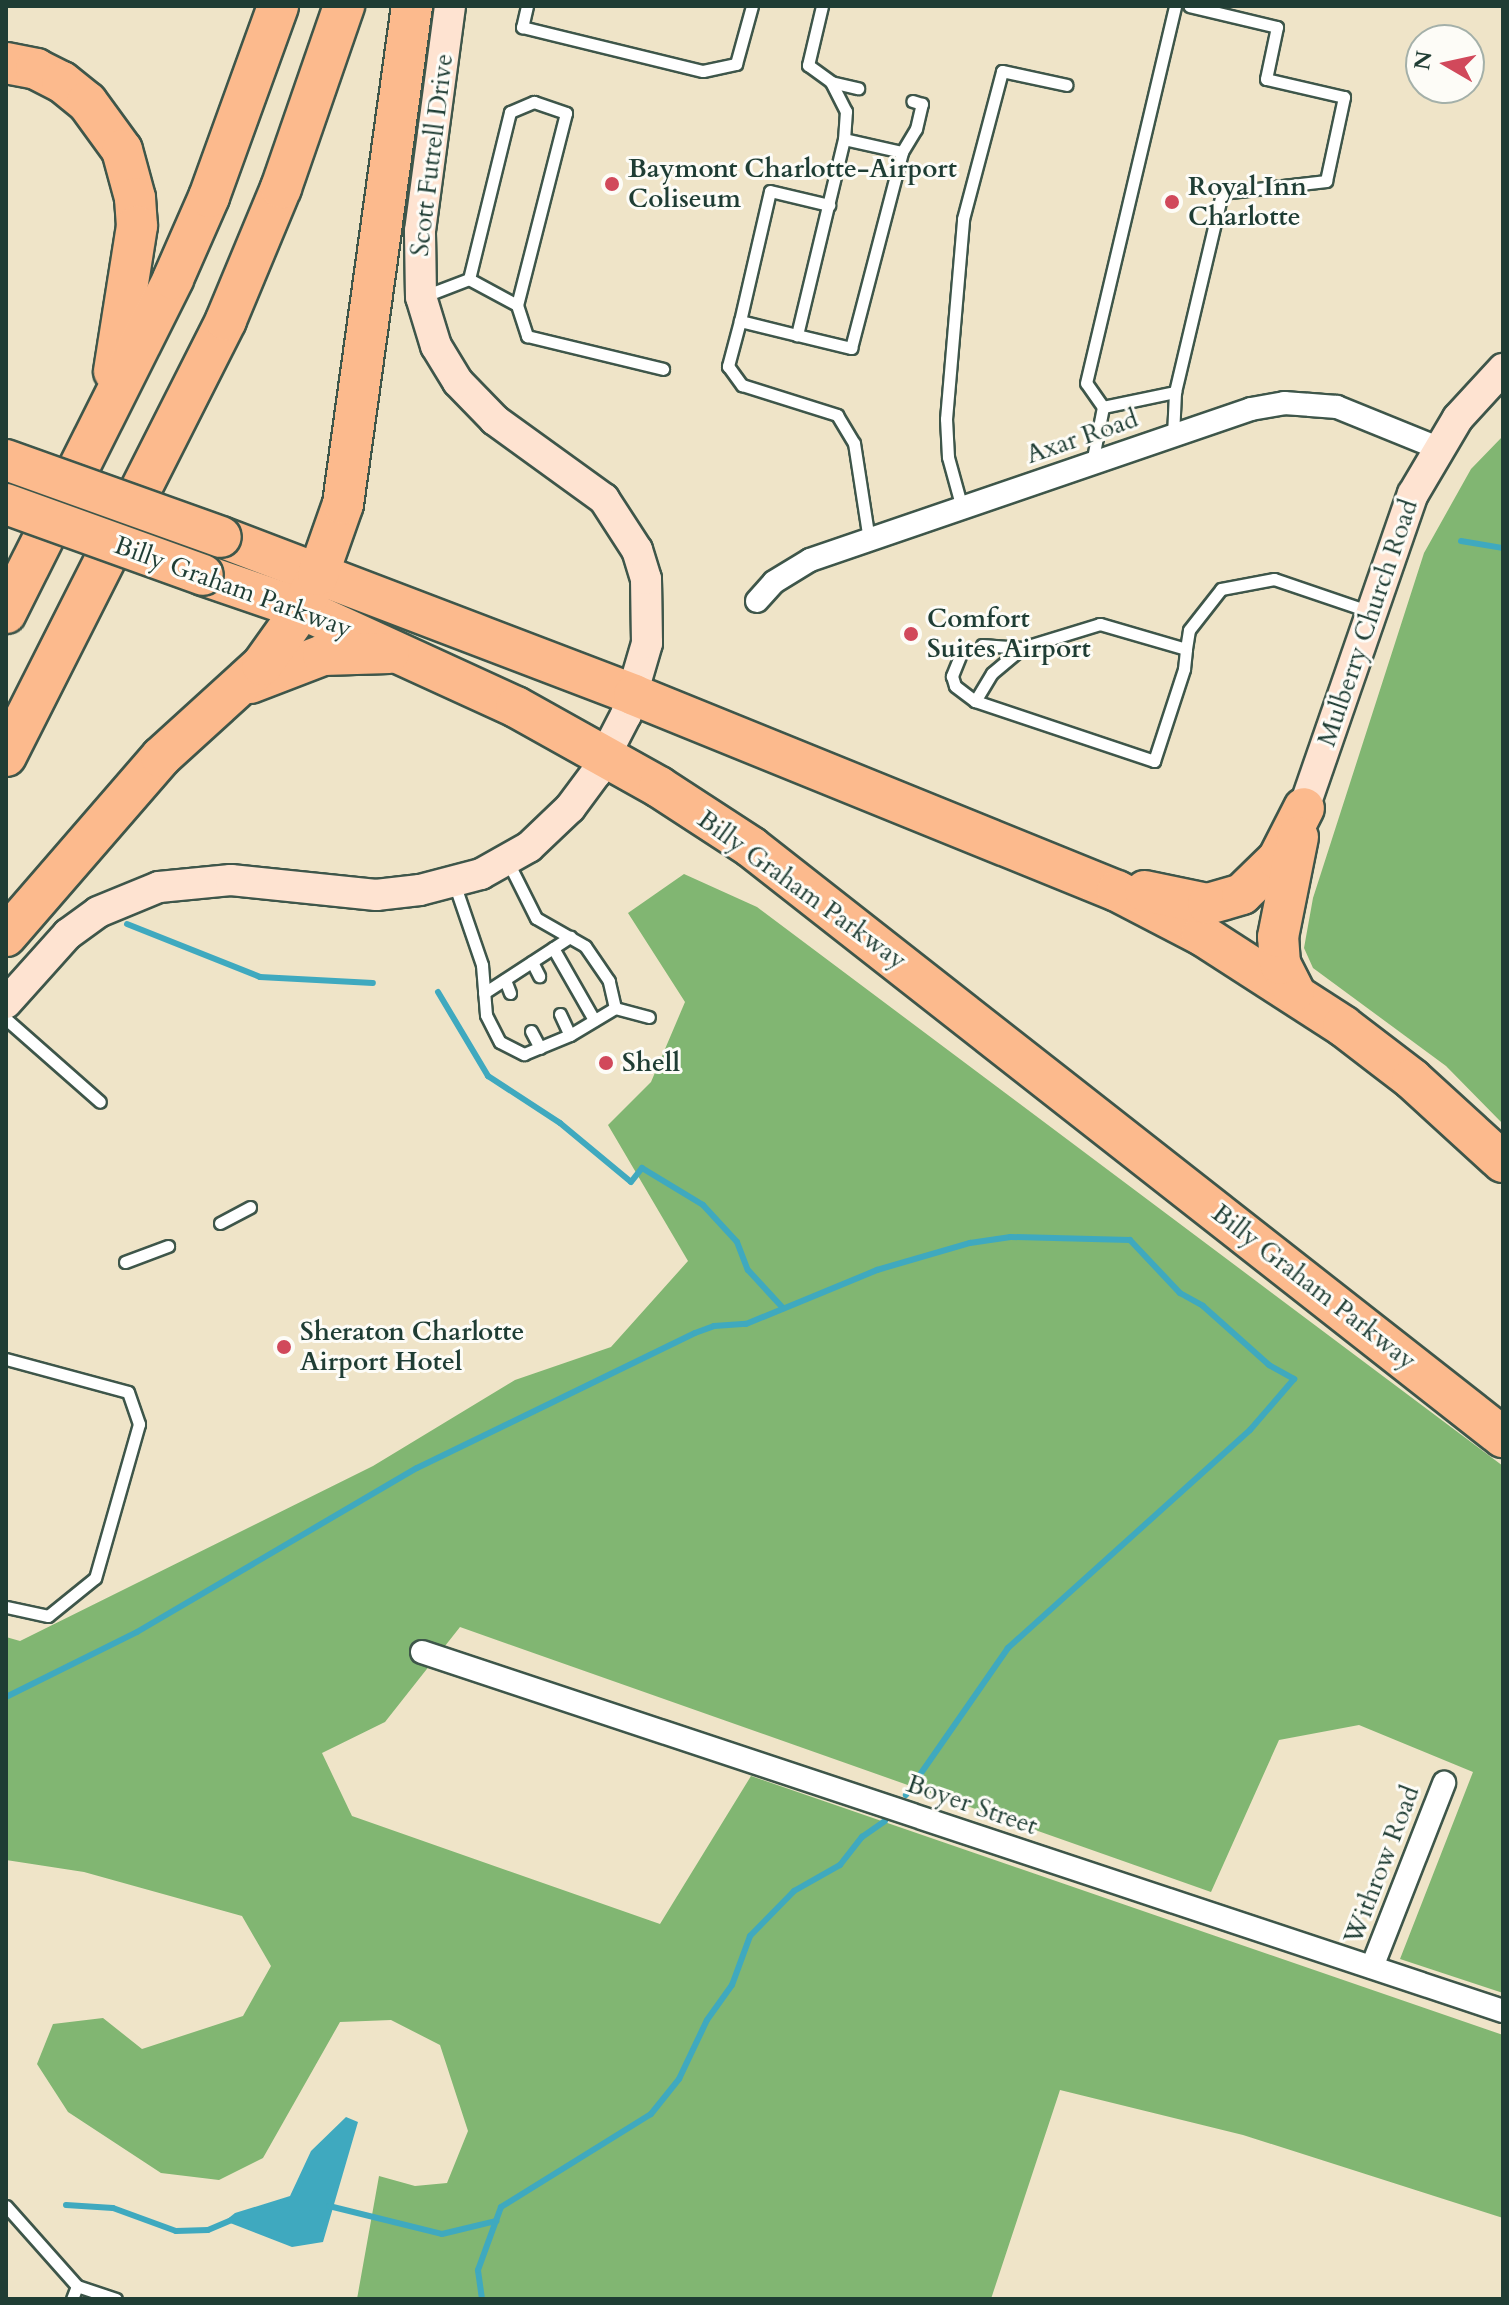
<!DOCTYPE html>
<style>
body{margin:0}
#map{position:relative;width:1509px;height:2305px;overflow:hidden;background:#efe4c8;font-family:Cardo,serif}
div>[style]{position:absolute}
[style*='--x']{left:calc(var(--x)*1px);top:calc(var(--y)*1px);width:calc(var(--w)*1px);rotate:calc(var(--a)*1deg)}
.forest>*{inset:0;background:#81b672}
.water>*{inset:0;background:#3fa9bf}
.stream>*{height:6px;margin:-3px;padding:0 3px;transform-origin:3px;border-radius:3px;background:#3fa9bf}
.roads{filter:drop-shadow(2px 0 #3e564a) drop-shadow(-2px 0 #3e564a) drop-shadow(0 2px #3e564a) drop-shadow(0 -2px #3e564a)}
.lane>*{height:11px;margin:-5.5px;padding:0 5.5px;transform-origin:5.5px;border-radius:5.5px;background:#fff}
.street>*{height:22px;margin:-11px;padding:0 11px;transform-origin:11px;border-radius:11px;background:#fff}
.secondary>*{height:30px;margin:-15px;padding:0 15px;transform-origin:15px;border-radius:15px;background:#fee3d1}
.highway>*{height:40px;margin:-20px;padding:0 20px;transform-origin:20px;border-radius:20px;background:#fcba8d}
.bridges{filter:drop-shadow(2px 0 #3e564a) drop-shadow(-2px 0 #3e564a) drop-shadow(0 2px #3e564a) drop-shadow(0 -2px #3e564a)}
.highway-bridge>*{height:40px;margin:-20px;padding:0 20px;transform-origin:20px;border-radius:20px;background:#fcba8d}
.dots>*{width:22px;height:22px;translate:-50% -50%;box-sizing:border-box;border:4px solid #fdfcf7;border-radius:50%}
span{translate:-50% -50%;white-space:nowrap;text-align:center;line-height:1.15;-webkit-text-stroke:6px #fdfcf7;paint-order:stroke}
.street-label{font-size:26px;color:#1f3d34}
.poi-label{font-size:26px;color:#1f3d34;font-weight:700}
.left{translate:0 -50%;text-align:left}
.frame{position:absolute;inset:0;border:8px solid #1f3d34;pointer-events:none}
.north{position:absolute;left:1405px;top:24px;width:80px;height:80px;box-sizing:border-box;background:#fdfcf7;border:2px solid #a4b0a9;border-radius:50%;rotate:279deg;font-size:22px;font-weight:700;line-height:32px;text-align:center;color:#1f3d34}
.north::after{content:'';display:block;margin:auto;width:28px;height:36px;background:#d1495b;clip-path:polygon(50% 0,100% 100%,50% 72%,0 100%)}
</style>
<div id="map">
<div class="forest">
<div style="clip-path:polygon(1503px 436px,1503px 1124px,1446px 1066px,1313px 968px,1304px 948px,1313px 898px,1424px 553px,1471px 469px)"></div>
<div style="clip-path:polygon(684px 874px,757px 907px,1503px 1466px,1503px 1993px,1400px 1959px,1473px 1772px,1359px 1725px,1279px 1740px,1211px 1892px,460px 1627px,385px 1722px,322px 1753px,352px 1816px,660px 1924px,751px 1776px,1503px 2035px,1503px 2218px,1243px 2135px,1060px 2090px,991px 2299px,357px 2299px,379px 2176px,415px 2186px,447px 2183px,468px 2131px,440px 2045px,391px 2020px,340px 2022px,263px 2158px,219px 2180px,161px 2173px,68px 2112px,37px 2064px,53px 2024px,103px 2018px,142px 2049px,243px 2016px,271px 1966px,242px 1916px,84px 1872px,6px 1860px,6px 1637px,20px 1641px,373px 1466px,515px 1380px,611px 1347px,688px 1261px,608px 1125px,651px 1082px,685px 1002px,628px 913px)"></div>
</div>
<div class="water">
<div style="clip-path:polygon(346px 2117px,358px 2122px,323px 2242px,292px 2247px,225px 2221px,235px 2213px,290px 2196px,311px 2151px)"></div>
</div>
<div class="stream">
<div style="--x:1461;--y:541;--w:43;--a:9.5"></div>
<div style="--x:127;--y:924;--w:143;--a:21.7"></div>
<div style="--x:260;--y:977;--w:113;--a:3"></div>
<div style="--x:438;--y:992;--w:98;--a:59.2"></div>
<div style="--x:488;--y:1076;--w:86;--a:33.1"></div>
<div style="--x:560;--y:1123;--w:92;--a:39.7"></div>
<div style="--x:631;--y:1182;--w:18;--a:-52"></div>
<div style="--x:642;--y:1168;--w:71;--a:31.2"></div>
<div style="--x:703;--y:1205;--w:50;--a:47.4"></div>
<div style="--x:737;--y:1242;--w:30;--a:69"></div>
<div style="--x:748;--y:1270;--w:52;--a:47.4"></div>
<div style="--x:6;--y:1697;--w:146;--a:-26.4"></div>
<div style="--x:137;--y:1632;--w:324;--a:-30.4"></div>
<div style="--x:417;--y:1468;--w:309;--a:-25.9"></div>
<div style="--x:695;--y:1333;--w:20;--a:-20"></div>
<div style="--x:714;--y:1326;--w:32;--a:-4"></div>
<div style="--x:746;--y:1324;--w:142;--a:-22.4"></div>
<div style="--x:877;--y:1270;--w:97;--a:-16.2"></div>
<div style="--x:970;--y:1243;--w:41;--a:-8.3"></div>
<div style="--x:1011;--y:1237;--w:119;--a:1.4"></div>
<div style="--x:1130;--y:1240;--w:73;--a:46.7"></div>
<div style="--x:1180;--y:1293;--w:26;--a:29"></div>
<div style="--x:1203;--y:1306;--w:89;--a:41.8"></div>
<div style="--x:1269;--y:1365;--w:29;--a:29"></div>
<div style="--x:1294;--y:1379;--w:67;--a:130.8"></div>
<div style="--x:1250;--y:1430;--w:326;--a:138"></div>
<div style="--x:1008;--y:1648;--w:179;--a:124.8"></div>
<div style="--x:66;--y:2205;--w:47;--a:3.7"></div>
<div style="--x:113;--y:2208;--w:67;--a:20.1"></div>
<div style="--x:176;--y:2231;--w:32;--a:-2"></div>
<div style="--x:208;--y:2230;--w:25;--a:-23"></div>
<div style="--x:329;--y:2206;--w:116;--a:13.9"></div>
<div style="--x:442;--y:2234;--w:56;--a:-13.5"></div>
<div style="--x:482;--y:2299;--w:29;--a:-98"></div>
<div style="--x:478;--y:2270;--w:67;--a:-69.9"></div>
<div style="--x:501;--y:2207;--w:176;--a:-31.8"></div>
<div style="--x:651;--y:2114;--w:45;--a:-51.3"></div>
<div style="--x:679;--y:2079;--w:65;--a:-64.6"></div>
<div style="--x:707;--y:2020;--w:43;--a:-54.5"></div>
<div style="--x:732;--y:1985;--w:52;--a:-69.8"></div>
<div style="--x:750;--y:1936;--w:63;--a:-45.6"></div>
<div style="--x:794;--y:1891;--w:53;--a:-29.5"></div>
<div style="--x:840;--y:1865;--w:36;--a:-52"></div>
<div style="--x:862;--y:1837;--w:28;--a:-35"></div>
</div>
<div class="roads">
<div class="lane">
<div style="--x:527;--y:6;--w:22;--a:103"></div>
<div style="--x:522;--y:27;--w:186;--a:13.7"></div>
<div style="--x:703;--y:71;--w:34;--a:-12"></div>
<div style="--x:736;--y:64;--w:60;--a:-74.6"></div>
<div style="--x:822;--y:6;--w:61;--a:103.3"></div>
<div style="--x:808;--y:65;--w:29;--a:36"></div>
<div style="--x:831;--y:82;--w:33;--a:63"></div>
<div style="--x:846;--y:111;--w:28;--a:94"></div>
<div style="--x:844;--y:139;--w:202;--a:103.5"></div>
<div style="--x:797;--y:335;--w:56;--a:13.5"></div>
<div style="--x:851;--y:348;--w:203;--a:-75.4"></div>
<div style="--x:902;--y:152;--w:59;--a:-167.4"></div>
<div style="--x:831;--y:82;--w:28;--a:13"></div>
<div style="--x:902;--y:152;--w:27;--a:-59"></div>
<div style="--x:916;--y:129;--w:26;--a:-77"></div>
<div style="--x:922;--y:104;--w:10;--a:-163"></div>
<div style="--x:422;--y:297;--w:50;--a:-21"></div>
<div style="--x:469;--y:279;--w:172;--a:-76.2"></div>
<div style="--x:510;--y:112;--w:26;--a:-23"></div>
<div style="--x:534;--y:102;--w:34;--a:19"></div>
<div style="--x:566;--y:113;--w:198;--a:104.3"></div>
<div style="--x:517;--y:305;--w:55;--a:-151.6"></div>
<div style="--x:517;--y:305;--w:33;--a:72"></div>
<div style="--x:527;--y:336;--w:140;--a:13.6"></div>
<div style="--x:740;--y:321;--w:133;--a:-77"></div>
<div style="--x:770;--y:191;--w:61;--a:13.3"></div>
<div style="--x:797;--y:335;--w:59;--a:-166.2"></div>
<div style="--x:740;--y:321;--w:47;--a:104.9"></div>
<div style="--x:728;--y:366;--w:24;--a:54"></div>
<div style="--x:742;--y:385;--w:100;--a:17.5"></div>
<div style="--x:837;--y:415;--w:33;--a:59"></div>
<div style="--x:854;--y:443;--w:98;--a:81.2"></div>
<div style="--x:1103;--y:407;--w:74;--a:-11.8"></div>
<div style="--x:1173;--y:436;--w:44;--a:-87.4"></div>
<div style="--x:1175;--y:392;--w:204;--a:-76.7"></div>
<div style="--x:1222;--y:193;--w:105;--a:-6.6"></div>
<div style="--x:1326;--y:181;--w:86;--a:-77.9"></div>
<div style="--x:1344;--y:97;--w:80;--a:-167"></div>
<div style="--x:1266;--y:79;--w:53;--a:-78.1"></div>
<div style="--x:1277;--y:27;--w:90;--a:-166.6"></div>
<div style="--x:1092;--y:463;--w:57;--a:-78.9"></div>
<div style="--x:1103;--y:407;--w:29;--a:-125"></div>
<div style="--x:1086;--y:383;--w:387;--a:-76.7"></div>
<div style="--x:962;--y:508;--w:53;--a:-105.4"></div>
<div style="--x:948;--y:457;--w:38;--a:-93"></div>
<div style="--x:946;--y:419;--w:201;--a:-85.1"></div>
<div style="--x:963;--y:219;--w:153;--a:-75.2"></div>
<div style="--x:1002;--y:71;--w:66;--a:12.2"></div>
<div style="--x:982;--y:645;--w:40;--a:4.3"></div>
<div style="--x:1186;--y:649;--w:90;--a:-163.8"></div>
<div style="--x:1100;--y:624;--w:82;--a:162.9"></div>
<div style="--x:1022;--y:648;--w:39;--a:140"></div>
<div style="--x:992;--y:673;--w:33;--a:121"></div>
<div style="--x:975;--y:701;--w:189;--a:18.5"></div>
<div style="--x:1154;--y:761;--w:97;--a:-71.9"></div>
<div style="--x:1184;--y:669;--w:20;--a:-84"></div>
<div style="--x:1186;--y:649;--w:19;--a:-81"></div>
<div style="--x:1189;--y:630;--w:52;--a:-52"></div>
<div style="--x:1221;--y:589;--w:54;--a:-10.7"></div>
<div style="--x:1274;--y:579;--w:99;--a:18.8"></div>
<div style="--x:960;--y:656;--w:22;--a:112"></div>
<div style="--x:952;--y:676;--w:10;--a:73"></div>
<div style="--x:955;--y:686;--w:25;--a:37"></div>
<div style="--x:454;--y:883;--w:87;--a:71.1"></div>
<div style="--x:482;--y:965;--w:50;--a:85.4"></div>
<div style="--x:486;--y:1015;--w:30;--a:63"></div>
<div style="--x:500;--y:1042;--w:27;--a:27"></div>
<div style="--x:524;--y:1054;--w:50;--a:-22.4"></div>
<div style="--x:570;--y:1035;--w:52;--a:-31"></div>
<div style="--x:615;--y:1008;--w:28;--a:-103"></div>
<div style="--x:609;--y:981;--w:42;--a:-124.4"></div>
<div style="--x:585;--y:946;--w:56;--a:-150.3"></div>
<div style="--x:536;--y:918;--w:65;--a:-116.6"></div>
<div style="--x:553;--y:948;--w:83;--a:60.3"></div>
<div style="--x:532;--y:962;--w:16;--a:63"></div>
<div style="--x:505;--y:980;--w:14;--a:69"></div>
<div style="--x:484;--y:993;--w:103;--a:-33.1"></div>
<div style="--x:615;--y:1008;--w:35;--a:15"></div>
<div style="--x:560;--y:1014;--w:23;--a:65"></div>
<div style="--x:6;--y:1019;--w:125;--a:41.4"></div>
<div style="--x:531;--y:1031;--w:19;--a:62"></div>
<div style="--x:220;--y:1223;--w:34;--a:-28"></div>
<div style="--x:125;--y:1262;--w:46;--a:-20.4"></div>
<div style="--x:6;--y:1359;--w:126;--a:15.1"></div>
<div style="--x:128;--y:1392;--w:34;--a:71"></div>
<div style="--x:139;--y:1424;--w:160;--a:105.9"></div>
<div style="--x:95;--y:1578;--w:60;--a:141"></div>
<div style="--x:48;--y:1616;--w:43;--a:-167.9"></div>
<div style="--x:6;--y:2206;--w:107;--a:48.4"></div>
<div style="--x:72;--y:2299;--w:14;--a:-69"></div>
<div style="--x:77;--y:2286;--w:41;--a:18.4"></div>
</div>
<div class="street">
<div style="--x:757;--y:601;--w:25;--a:-48"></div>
<div style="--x:774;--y:582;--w:42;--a:-31.4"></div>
<div style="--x:810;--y:560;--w:466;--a:-18.9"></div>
<div style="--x:1251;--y:409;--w:34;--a:-10"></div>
<div style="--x:1284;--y:403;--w:53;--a:4.3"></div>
<div style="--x:1337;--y:407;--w:109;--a:22.1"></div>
<div style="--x:422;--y:1652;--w:1139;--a:18.37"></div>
<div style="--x:1372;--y:1967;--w:198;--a:-68.6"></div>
</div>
<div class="secondary">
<div style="--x:1304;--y:808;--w:332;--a:-70.9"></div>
<div style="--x:1413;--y:494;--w:88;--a:-59.4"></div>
<div style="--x:1458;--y:418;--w:67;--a:-47.4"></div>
<div style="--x:6;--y:1003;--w:93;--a:-48.1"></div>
<div style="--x:68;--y:934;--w:37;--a:-36"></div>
<div style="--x:98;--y:912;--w:66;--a:-22.3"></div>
<div style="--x:159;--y:887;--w:72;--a:-5.6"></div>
<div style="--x:231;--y:880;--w:146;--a:5.9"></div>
<div style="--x:376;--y:895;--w:44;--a:-6.5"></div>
<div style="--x:420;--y:890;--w:63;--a:-14.7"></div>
<div style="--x:481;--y:874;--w:55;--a:-29.4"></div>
<div style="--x:529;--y:847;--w:57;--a:-43.6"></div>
<div style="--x:570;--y:808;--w:44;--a:-53.4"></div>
<div style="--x:596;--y:773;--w:65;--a:-62.7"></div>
<div style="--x:626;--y:715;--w:75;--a:-73.7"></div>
<div style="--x:647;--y:643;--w:64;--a:-90.9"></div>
<div style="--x:646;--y:579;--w:30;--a:-107"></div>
<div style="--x:637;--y:550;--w:61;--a:-122.9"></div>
<div style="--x:604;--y:499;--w:135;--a:-144.1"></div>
<div style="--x:495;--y:420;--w:53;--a:-134.2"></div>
<div style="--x:458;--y:382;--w:42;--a:-121.4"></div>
<div style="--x:436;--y:346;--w:51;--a:-107"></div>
<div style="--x:421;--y:297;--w:66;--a:-90.9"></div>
<div style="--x:420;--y:231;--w:227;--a:-82.4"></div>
</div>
<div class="highway">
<div style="--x:6;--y:63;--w:31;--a:11"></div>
<div style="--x:36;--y:69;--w:29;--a:27"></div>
<div style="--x:62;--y:82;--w:32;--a:39"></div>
<div style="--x:87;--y:102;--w:59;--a:53.9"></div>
<div style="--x:122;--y:150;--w:50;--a:74.8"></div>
<div style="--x:135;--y:198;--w:28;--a:86"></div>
<div style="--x:137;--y:226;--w:147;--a:99"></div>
<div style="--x:221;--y:537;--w:442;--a:20.9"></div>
<div style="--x:634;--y:695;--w:521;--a:22.09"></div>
<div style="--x:1117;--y:891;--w:96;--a:27.4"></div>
<div style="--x:1202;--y:935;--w:168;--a:32.8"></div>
<div style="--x:1343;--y:1026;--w:87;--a:37.5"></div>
<div style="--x:1412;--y:1079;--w:123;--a:42.4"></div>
<div style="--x:203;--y:575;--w:105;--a:19"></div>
<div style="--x:302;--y:609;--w:235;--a:24.6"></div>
<div style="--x:516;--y:707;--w:164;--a:29.2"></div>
<div style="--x:659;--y:787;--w:110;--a:33.1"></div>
<div style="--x:751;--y:847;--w:956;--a:38.12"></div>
<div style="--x:6;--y:613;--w:373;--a:-63.4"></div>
<div style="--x:173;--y:279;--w:90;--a:-66.3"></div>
<div style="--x:209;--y:197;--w:203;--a:-70.1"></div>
<div style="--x:250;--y:683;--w:78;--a:-21"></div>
<div style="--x:323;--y:655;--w:66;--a:-1.7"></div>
<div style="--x:6;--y:756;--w:488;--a:-63.2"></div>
<div style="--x:226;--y:320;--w:143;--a:-67.4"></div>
<div style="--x:281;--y:188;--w:193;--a:-70.9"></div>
<div style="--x:1145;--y:891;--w:64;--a:11.7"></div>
<div style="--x:1208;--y:904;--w:35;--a:-16"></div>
<div style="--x:1242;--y:894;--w:50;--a:-44.2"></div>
<div style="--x:1278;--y:859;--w:57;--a:-63"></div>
<div style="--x:6;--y:936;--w:237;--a:-49.1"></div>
<div style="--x:161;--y:757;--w:137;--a:-42.3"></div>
<div style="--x:262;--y:665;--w:69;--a:-54.5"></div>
<div style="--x:302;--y:609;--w:38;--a:-65"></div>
<div style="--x:318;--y:575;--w:75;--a:-70.6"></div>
<div style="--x:343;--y:504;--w:503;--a:-82.11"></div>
<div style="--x:1294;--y:991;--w:30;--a:-117"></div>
<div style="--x:1280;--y:964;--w:27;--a:-94"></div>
<div style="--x:1278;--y:937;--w:102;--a:-78.7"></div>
</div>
</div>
<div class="bridges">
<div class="highway-bridge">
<div style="--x:6;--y:460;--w:228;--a:19.7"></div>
<div style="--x:6;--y:504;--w:209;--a:19.8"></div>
</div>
</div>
<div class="dots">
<div style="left:612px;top:184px;background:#d1495b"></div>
<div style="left:1172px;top:202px;background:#d1495b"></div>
<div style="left:911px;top:634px;background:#d1495b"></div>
<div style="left:606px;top:1063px;background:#d1495b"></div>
<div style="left:284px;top:1347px;background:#d1495b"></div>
</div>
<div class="street-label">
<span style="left:432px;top:155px;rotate:-83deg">Scott Futrell Drive</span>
<span style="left:1082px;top:437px;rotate:-19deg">Axar Road</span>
<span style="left:233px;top:587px;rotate:20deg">Billy Graham Parkway</span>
<span style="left:1368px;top:623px;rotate:-71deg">Mulberry Church Road</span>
<span style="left:802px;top:890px;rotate:36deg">Billy Graham Parkway</span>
<span style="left:1314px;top:1287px;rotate:38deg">Billy Graham Parkway</span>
<span style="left:972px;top:1805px;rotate:19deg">Boyer Street</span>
<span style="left:1382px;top:1865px;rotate:-69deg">Withrow Road</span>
</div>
<div class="poi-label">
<span class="left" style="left:628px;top:184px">Baymont Charlotte-Airport<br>Coliseum</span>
<span class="left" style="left:1188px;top:202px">Royal Inn<br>Charlotte</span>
<span class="left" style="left:927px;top:634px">Comfort<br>Suites Airport</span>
<span class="left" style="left:622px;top:1063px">Shell</span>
<span class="left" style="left:300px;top:1347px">Sheraton Charlotte<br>Airport Hotel</span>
</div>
<div class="frame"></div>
<div class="north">N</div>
</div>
